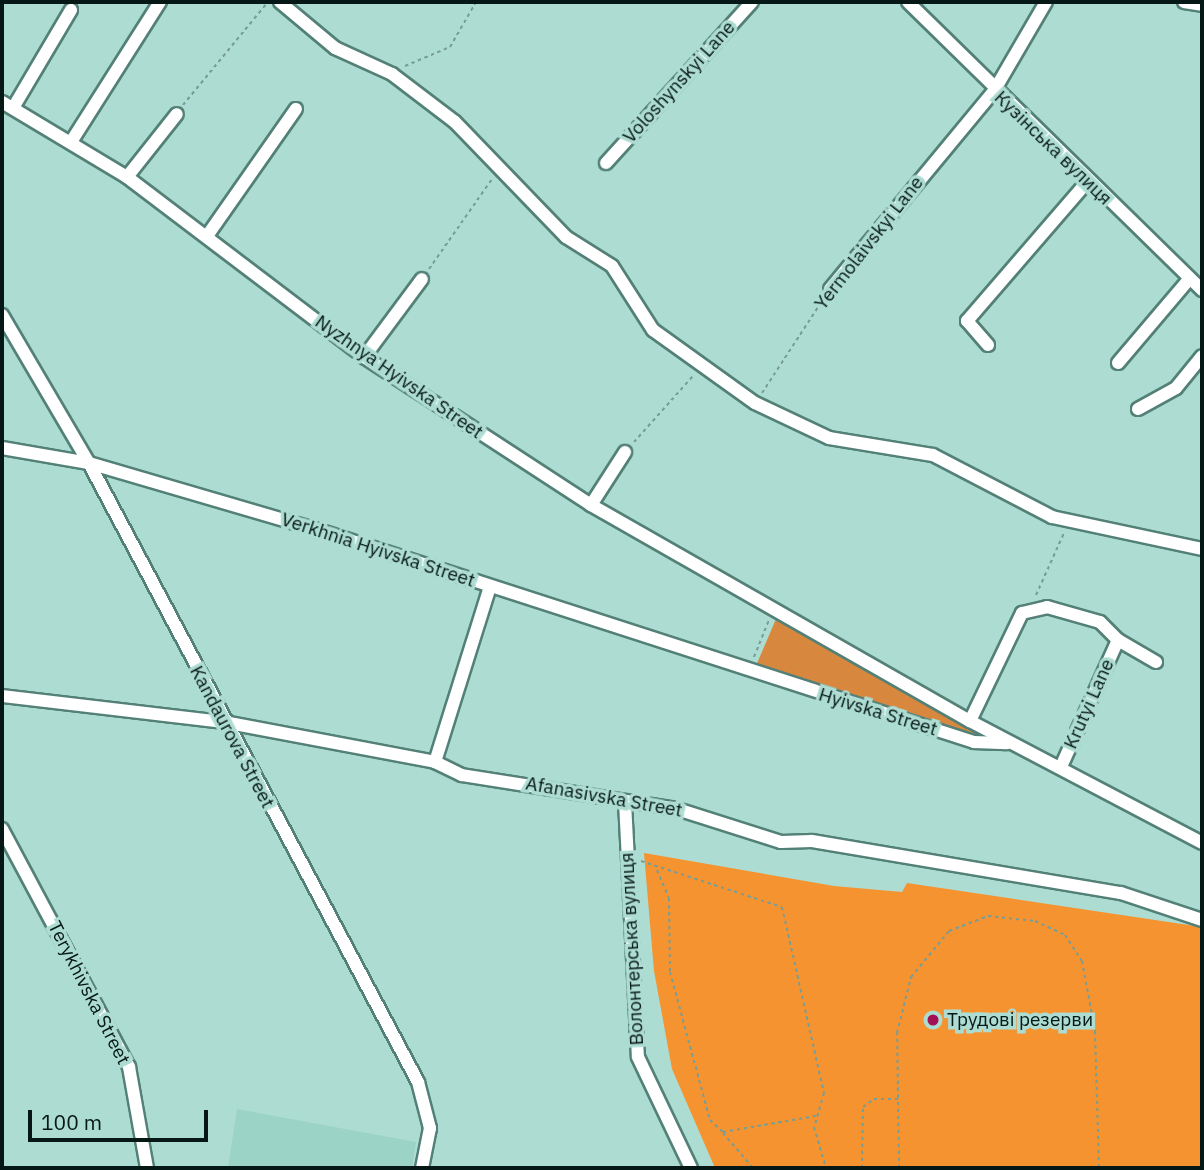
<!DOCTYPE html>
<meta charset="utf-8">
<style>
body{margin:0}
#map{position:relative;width:1204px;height:1170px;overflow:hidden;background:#addcd2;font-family:"IBM Plex Sans",sans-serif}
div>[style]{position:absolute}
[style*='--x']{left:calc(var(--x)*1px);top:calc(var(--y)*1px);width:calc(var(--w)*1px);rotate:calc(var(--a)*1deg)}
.built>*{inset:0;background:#9bd3c7}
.green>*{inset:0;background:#f59330}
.forest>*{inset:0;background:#d7883e}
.path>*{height:2px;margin-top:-1px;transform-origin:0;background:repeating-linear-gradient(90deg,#779d95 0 3.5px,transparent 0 7px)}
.roads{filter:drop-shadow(2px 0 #538077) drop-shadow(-2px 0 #538077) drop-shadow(0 2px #538077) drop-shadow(0 -2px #538077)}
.minor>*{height:12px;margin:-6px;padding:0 6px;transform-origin:6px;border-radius:6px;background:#fff}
.dots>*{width:19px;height:19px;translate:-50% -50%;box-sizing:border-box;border:4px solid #addcd2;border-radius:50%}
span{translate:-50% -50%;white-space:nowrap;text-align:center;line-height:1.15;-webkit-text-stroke:7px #addcd2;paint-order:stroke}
.street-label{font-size:19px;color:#061815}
.poi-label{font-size:19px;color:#061815}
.left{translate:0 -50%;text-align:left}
.frame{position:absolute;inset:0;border:4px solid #061815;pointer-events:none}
.scale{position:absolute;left:28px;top:1110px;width:180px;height:32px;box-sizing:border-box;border:4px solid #061815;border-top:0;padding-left:9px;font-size:21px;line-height:24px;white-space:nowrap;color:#061815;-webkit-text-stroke:5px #addcd2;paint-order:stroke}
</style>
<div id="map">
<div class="built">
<div style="clip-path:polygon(237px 1109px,416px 1142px,412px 1168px,228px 1168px)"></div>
</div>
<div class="green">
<div style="clip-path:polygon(644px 853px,834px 886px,902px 892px,907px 883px,1202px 927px,1202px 1168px,715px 1168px,672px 1069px,654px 971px)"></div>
</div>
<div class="forest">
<div style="clip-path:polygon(776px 619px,979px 732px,973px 737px,755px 668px)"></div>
</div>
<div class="path">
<div style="--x:405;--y:66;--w:49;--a:-22.9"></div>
<div style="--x:450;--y:47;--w:52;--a:-60"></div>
<div style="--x:183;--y:105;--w:134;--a:-50.5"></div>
<div style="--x:429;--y:269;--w:110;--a:-55"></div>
<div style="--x:762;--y:393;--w:113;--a:-56.9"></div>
<div style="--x:634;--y:442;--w:89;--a:-48.2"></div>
<div style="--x:1036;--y:595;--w:68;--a:-65.7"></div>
<div style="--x:754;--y:657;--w:40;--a:-68"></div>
<div style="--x:641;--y:861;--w:148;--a:18.1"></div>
<div style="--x:782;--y:907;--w:191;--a:77.3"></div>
<div style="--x:824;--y:1093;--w:35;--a:106"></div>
<div style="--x:814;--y:1127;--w:43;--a:73.7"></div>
<div style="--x:657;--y:870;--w:30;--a:67"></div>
<div style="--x:669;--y:898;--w:74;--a:89.2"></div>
<div style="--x:670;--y:972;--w:153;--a:74.9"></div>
<div style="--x:710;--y:1120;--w:18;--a:43"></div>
<div style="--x:723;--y:1132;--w:94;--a:-9.8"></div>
<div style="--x:723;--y:1133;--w:46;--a:49.4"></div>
<div style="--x:862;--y:1168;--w:61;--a:-89.1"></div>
<div style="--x:863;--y:1107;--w:14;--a:-36"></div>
<div style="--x:874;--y:1099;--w:25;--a:0"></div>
<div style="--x:899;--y:1168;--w:135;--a:-90.8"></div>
<div style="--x:897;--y:1033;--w:58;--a:-76"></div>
<div style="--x:911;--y:977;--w:60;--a:-50.4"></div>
<div style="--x:949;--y:931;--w:42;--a:-21"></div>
<div style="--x:988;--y:916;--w:47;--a:6.1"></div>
<div style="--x:1035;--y:921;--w:33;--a:25"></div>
<div style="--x:1065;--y:935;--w:31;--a:57"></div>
<div style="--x:1082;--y:961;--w:71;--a:79.5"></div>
<div style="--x:1095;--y:1031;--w:137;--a:88.3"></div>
</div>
<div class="roads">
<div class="minor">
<div style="--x:280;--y:2;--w:72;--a:39.9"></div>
<div style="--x:335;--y:48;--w:63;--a:24.5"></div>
<div style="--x:392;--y:74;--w:79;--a:37.3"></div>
<div style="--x:455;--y:122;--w:160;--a:46"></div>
<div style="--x:566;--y:237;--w:54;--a:32.2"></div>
<div style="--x:612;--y:266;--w:76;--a:57.4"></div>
<div style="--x:653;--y:330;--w:125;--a:35.6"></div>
<div style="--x:755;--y:403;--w:82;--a:25.3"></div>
<div style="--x:829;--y:438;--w:105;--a:9.3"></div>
<div style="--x:933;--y:455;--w:134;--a:27.5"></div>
<div style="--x:1052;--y:517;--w:153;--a:12"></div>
<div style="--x:908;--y:2;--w:412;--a:44.4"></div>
<div style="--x:1184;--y:2;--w:18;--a:9"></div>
<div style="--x:2;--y:102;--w:146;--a:31"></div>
<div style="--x:127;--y:177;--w:298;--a:37.2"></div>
<div style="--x:364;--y:357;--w:271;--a:33.1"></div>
<div style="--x:591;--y:505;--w:436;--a:29.7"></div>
<div style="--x:970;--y:721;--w:262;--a:27.7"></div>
<div style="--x:13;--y:108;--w:114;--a:-59.4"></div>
<div style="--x:71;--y:142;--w:166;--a:-57.6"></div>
<div style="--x:606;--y:163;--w:217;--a:-47.8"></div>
<div style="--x:127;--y:177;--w:80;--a:-51.6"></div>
<div style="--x:207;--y:236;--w:155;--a:-55"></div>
<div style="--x:830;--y:289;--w:257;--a:-50.4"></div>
<div style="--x:994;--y:91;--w:103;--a:-59.7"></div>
<div style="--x:2;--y:315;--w:172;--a:59.6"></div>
<div style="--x:89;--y:463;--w:701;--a:62.01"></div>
<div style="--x:418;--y:1082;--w:48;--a:75.4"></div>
<div style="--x:430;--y:1128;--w:41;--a:101.3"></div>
<div style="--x:988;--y:345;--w:32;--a:-131"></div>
<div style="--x:967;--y:321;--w:185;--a:-49.2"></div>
<div style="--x:364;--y:357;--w:97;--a:-53.4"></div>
<div style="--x:1118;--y:363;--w:111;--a:-49.7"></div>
<div style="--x:1138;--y:409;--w:43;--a:-28.9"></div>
<div style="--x:1176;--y:388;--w:41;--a:-50.9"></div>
<div style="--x:2;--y:448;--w:88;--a:9.8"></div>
<div style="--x:89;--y:463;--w:235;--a:16.3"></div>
<div style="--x:315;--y:529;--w:693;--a:17.91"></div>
<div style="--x:974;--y:742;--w:33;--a:2"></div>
<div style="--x:591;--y:505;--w:63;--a:-57.3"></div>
<div style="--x:1118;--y:640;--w:44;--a:30.1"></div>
<div style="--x:2;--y:696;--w:224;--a:6.7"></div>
<div style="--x:224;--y:722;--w:215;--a:10.7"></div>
<div style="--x:435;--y:762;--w:30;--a:26"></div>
<div style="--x:462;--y:775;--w:218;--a:9"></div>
<div style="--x:677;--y:809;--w:109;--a:17.6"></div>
<div style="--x:781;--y:842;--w:31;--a:-2"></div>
<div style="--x:812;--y:841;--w:313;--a:9.6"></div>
<div style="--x:1121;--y:893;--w:85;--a:18.4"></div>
<div style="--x:970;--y:721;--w:120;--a:-64.3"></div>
<div style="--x:1022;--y:613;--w:26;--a:-13"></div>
<div style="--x:1047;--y:607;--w:55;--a:15.8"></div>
<div style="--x:1100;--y:622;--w:25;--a:45"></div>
<div style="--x:1118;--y:640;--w:139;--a:114.2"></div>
<div style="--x:435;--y:762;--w:184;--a:-72.6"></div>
<div style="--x:625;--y:802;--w:255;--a:87.1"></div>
<div style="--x:638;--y:1057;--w:123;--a:64.5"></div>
<div style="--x:2;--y:829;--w:270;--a:61.9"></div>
<div style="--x:129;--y:1067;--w:103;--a:79.9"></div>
</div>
</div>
<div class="dots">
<div style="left:933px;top:1020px;background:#a10f54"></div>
</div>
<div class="street-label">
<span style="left:679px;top:82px;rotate:-48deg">Voloshynskyi Lane</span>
<span style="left:1053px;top:148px;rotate:44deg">Кузінська вулиця</span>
<span style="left:869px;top:243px;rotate:-52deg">Yermolaivskyi Lane</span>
<span style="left:399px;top:377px;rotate:35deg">Nyzhnya Hyivska Street</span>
<span style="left:378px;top:550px;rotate:18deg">Verkhnia Hyivska Street</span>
<span style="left:1089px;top:704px;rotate:-66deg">Krutyi Lane</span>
<span style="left:878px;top:712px;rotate:17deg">Hyivska Street</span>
<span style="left:232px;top:737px;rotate:62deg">Kandaurova Street</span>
<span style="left:604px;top:797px;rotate:10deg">Afanasivska Street</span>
<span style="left:632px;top:949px;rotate:-93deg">Волонтерська вулиця</span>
<span style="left:89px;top:993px;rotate:63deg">Terykhivska Street</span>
</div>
<div class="poi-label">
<span class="left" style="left:947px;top:1020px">Трудові резерви</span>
</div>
<div class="frame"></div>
<div class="scale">100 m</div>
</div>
